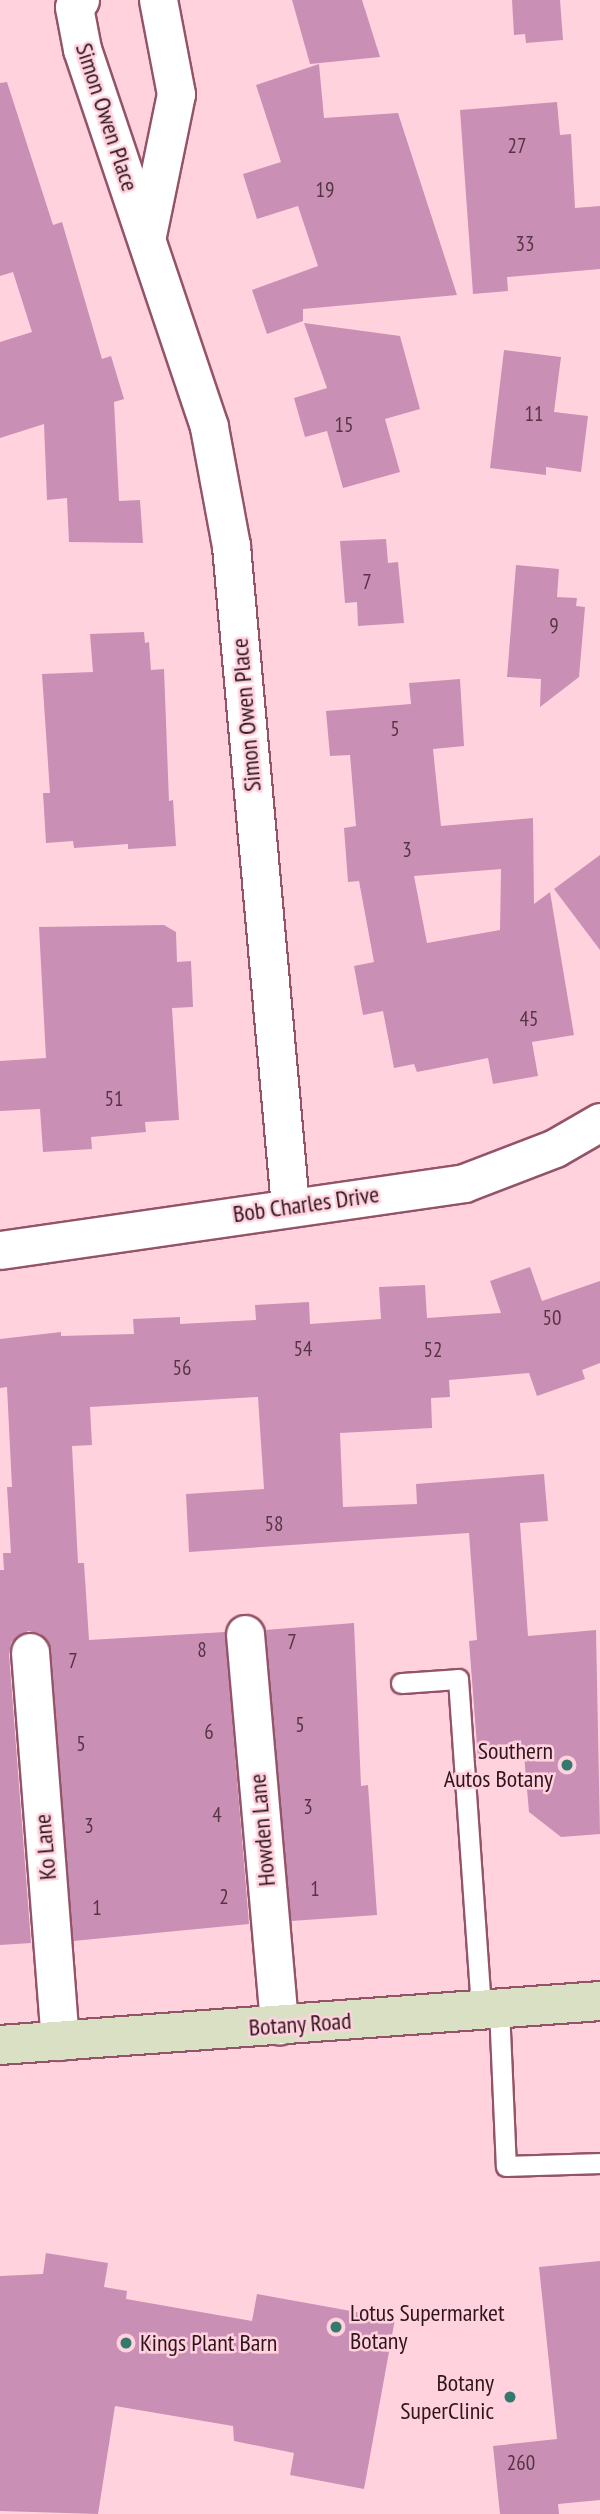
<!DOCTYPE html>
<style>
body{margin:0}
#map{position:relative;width:600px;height:2514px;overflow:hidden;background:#ffd2de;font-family:"PT Sans Narrow",sans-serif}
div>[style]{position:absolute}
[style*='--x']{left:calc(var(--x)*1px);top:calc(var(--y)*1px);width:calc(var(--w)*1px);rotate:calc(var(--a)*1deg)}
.building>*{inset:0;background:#ca8fb5}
.roads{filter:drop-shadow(2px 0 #945468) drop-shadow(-2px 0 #945468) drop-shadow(0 2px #945468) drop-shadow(0 -2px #945468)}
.service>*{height:19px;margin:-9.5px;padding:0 9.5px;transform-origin:9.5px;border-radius:9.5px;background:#fff}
.minor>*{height:37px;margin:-18.5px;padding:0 18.5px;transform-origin:18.5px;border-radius:18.5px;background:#fff}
.secondary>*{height:38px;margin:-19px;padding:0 19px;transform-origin:19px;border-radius:19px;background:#d9e0c3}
.dots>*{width:19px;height:19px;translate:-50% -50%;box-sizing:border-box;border:4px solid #ffd2de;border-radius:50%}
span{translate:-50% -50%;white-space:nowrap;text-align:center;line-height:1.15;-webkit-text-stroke:5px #ffd2de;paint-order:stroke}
.number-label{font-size:21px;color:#553443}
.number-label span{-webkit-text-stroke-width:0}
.street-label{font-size:24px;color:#2e151d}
.poi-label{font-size:24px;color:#2e151d}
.right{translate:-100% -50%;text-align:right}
.left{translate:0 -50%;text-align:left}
</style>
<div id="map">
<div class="building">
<div style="clip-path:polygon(292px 0,362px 0,380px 57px,310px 64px)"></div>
<div style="clip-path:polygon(512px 0,560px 0,563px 40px,526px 43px,525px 34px,514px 35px)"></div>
<div style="clip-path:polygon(319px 64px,324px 118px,398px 113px,457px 295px,303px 309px,303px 321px,267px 334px,252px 290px,318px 266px,298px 206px,257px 219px,243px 174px,281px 162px,256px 85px)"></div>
<div style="clip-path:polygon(7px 82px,53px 225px,62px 222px,102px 359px,111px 356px,124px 399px,114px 402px,119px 501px,140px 500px,143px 543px,69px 542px,67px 498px,47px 500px,44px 424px,0 438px,0 342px,32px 332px,13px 272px,0 276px,0 83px)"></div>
<div style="clip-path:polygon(557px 102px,560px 135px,571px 134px,575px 208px,600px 206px,600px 269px,507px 277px,508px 291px,473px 294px,460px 110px)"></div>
<div style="clip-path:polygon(304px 323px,400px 336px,420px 409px,385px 419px,400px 472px,343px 488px,327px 431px,305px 437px,294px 398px,327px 388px)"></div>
<div style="clip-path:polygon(504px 350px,561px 357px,554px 412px,588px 416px,581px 472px,546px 467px,546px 475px,490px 468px)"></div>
<div style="clip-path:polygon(386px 539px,388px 563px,398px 562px,404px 623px,358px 626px,357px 602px,345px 603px,340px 541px)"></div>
<div style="clip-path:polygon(516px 565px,559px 569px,557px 597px,577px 598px,576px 606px,585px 607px,579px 677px,540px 707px,541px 679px,507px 677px)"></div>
<div style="clip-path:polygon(144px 632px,145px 643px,149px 642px,151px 670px,164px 669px,169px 801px,173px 800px,176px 846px,128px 849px,128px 844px,74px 848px,73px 841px,46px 843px,43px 793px,50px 793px,42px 674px,93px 672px,90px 634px)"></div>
<div style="clip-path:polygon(evenodd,460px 679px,464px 746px,433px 749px,441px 826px,533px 818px,534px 904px,550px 892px,574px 1035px,532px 1042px,538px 1076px,493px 1084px,488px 1058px,417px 1072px,414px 1064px,394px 1068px,383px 1011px,363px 1015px,354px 966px,374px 962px,359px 881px,348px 882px,344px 828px,356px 826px,350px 755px,330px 756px,326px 711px,411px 704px,409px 683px,460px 679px,501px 869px,500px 930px,427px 943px,414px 876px,501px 869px)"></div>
<div style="clip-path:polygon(600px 855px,600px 950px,554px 889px)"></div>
<div style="clip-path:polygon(164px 925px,176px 932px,177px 962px,191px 961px,193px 1007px,172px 1008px,179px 1120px,145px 1122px,146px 1132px,91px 1137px,92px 1149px,43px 1152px,40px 1109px,0 1111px,0 1061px,46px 1058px,39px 927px)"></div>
<div style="clip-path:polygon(530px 1267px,542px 1301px,600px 1281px,600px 1363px,582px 1370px,585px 1379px,537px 1396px,529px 1373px,449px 1380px,450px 1397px,431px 1398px,432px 1428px,340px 1433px,343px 1507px,417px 1504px,416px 1484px,544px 1474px,548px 1521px,520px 1523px,528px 1636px,596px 1630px,600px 1834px,561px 1837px,529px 1812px,524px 1755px,478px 1759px,469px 1641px,477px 1640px,469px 1533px,189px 1552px,186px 1494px,264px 1489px,258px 1397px,90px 1407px,92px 1445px,72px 1446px,78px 1563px,84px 1563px,89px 1640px,225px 1632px,249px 1924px,73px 1941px,51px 1650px,40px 1633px,28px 1631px,11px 1642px,9px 1654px,31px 1943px,0 1945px,0 1570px,4px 1570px,3px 1553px,11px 1553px,7px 1487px,12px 1487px,7px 1387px,0 1388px,0 1339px,61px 1332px,61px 1336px,134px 1334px,133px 1319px,180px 1317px,180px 1324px,256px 1320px,255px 1305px,309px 1302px,310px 1324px,381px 1319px,379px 1287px,425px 1285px,427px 1318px,501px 1313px,490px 1281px)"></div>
<div style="clip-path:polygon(354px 1623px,361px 1786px,368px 1785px,377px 1915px,291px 1921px,265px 1630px)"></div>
<div style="clip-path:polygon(46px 2253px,108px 2263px,104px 2287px,127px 2291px,126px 2299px,252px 2321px,257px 2294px,395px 2319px,364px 2489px,290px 2475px,294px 2453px,234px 2441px,233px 2426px,115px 2406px,98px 2514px,0 2511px,0 2276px,43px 2274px)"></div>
<div style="clip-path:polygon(600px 2261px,600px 2500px,558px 2504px,559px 2514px,500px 2514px,493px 2446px,557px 2439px,539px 2267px)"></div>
</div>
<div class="roads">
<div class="service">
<div style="--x:401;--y:1683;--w:57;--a:-4"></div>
<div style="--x:458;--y:1679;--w:332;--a:86"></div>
<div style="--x:499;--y:2008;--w:158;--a:87.5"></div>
<div style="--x:506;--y:2166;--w:94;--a:-1.8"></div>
</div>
<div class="minor">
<div style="--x:80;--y:0;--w:9;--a:131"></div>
<div style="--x:74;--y:7;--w:43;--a:79.2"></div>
<div style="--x:82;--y:49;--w:399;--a:71.4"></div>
<div style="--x:209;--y:427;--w:121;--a:79.5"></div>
<div style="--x:231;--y:546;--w:663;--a:84.89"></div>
<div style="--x:147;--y:235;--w:144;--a:-78.4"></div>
<div style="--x:176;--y:94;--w:96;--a:-100.8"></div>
<div style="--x:0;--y:1250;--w:469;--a:-8.2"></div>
<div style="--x:464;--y:1183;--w:97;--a:-21"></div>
<div style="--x:555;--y:1148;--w:52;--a:-30"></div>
<div style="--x:245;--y:1634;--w:393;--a:85"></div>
<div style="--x:30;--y:1652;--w:390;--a:85.6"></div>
</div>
<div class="secondary">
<div style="--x:0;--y:2045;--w:602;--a:-4.19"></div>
</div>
</div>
<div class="dots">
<div style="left:567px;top:1765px;background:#34796d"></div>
<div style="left:336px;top:2327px;background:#34796d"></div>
<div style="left:126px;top:2343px;background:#34796d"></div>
<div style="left:510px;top:2397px;background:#34796d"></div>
</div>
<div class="number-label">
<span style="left:517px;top:146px">27</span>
<span style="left:325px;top:190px">19</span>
<span style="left:525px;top:244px">33</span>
<span style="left:534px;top:414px">11</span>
<span style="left:344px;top:425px">15</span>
<span style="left:367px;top:582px">7</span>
<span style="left:554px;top:626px">9</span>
<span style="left:395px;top:729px">5</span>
<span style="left:407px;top:850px">3</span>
<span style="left:529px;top:1019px">45</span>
<span style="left:114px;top:1099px">51</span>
<span style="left:552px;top:1318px">50</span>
<span style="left:303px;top:1349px">54</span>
<span style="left:433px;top:1350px">52</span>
<span style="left:182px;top:1368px">56</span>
<span style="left:274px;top:1524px">58</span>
<span style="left:292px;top:1642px">7</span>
<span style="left:202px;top:1650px">8</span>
<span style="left:73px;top:1661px">7</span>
<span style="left:300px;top:1725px">5</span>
<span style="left:209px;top:1732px">6</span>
<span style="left:81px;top:1744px">5</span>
<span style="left:308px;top:1807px">3</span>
<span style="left:217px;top:1815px">4</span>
<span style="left:89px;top:1826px">3</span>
<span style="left:315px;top:1889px">1</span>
<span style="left:224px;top:1897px">2</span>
<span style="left:97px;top:1908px">1</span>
<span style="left:521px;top:2463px">260</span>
</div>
<div class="street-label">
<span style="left:107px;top:117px;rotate:72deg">Simon Owen Place</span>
<span style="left:246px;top:715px;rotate:-95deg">Simon Owen Place</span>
<span style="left:306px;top:1204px;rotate:-8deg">Bob Charles Drive</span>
<span style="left:262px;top:1830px;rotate:-95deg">Howden Lane</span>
<span style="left:45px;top:1847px;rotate:-95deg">Ko Lane</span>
<span style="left:300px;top:2024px;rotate:-4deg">Botany Road</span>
</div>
<div class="poi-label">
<span class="right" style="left:553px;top:1765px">Southern<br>Autos Botany</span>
<span class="left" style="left:350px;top:2327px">Lotus Supermarket<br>Botany</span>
<span class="left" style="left:140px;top:2343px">Kings Plant Barn</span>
<span class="right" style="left:494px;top:2397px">Botany<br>SuperClinic</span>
</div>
</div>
